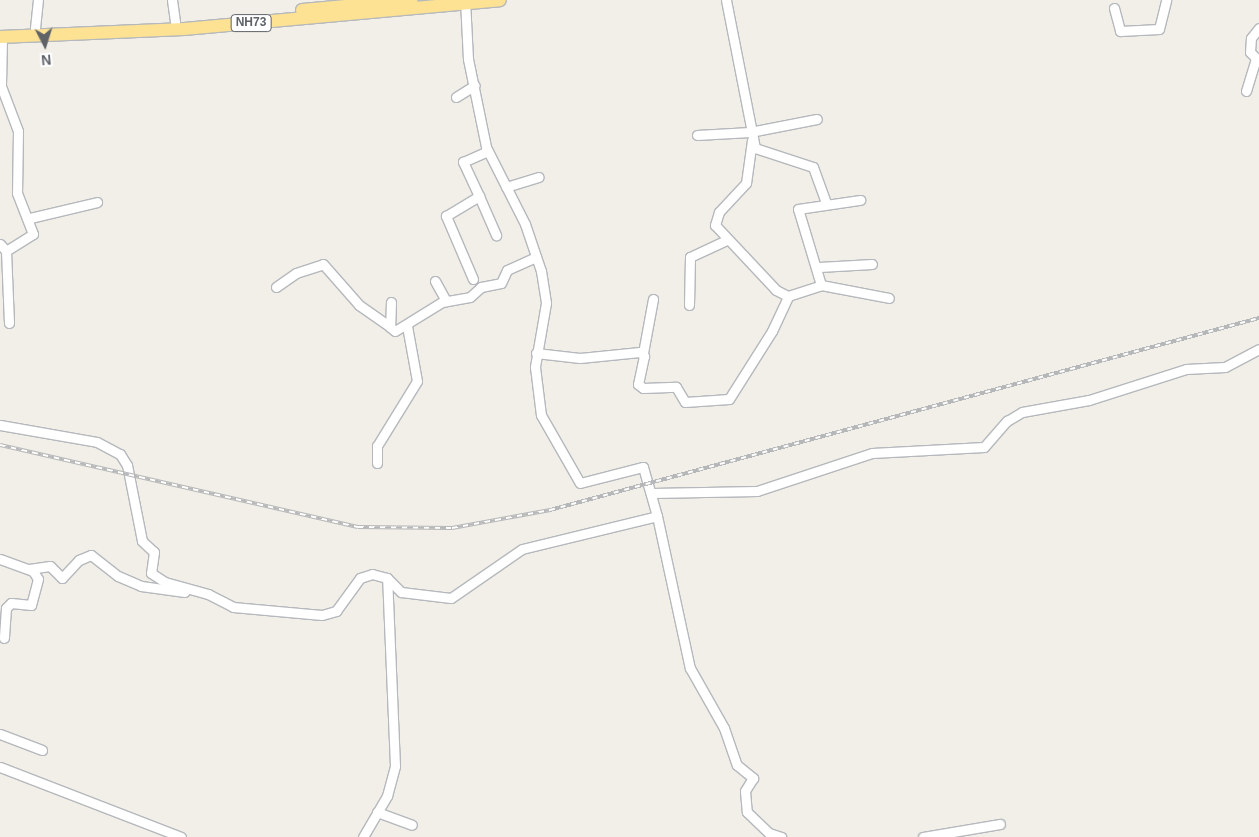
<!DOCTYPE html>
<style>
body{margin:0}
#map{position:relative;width:1259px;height:837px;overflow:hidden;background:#f1efe8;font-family:Helvetica,sans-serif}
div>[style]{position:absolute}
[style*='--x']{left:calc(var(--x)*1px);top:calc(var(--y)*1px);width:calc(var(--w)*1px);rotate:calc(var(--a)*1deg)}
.roads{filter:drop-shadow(1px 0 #b5b8bc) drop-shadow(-1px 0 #b5b8bc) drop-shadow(0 1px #b5b8bc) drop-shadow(0 -1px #b5b8bc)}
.minor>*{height:9px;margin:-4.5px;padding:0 4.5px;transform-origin:4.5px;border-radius:4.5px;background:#fff}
.highway>*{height:12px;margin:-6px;padding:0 6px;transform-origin:6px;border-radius:6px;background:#fde293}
.rail>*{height:4px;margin-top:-2px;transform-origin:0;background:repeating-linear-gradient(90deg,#fff 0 5.5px,#b6b7b8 0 11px);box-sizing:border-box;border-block:1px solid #b6b7b8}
span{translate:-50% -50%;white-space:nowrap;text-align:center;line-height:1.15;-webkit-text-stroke:5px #fff;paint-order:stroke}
.shield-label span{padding:1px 4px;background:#fff;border:1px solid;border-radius:4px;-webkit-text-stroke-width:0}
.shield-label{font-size:12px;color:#5f6368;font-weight:700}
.north{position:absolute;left:20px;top:20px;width:50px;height:50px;-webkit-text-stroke:4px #fff;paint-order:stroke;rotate:175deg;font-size:14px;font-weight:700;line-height:20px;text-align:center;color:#5f6368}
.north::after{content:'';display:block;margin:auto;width:18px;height:22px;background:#5f6368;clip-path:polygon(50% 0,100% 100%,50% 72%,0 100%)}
</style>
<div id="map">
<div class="roads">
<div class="minor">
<div style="--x:172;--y:0;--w:22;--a:82"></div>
<div style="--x:465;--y:0;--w:59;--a:87.1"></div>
<div style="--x:468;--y:59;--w:90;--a:78.4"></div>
<div style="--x:486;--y:147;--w:86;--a:63.1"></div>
<div style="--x:525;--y:224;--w:50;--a:71.2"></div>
<div style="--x:541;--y:271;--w:32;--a:81"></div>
<div style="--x:546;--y:303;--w:65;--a:99.8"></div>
<div style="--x:535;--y:367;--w:48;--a:82.9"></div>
<div style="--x:541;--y:415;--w:78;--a:60.2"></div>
<div style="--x:580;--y:483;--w:65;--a:-14.3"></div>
<div style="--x:643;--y:467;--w:51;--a:74.1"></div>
<div style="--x:726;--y:0;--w:151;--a:78.9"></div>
<div style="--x:755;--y:148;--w:61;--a:18.1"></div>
<div style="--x:813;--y:167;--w:38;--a:70"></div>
<div style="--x:1114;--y:8;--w:24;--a:75"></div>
<div style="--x:1120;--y:31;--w:39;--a:-3"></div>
<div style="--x:1159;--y:29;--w:30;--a:-76"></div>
<div style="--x:35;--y:28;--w:28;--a:-84"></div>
<div style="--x:2;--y:37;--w:49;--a:91.2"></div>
<div style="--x:1;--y:86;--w:48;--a:69.3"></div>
<div style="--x:18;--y:131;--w:62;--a:90.9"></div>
<div style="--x:17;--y:193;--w:44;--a:68.7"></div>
<div style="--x:33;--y:234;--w:32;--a:148"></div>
<div style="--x:1246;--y:91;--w:34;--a:-73"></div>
<div style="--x:1256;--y:58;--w:8;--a:-135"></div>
<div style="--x:1250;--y:52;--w:14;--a:-86"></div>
<div style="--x:1251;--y:38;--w:13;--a:-51"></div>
<div style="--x:456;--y:97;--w:22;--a:-32"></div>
<div style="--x:697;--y:135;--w:53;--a:-3.2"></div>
<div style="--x:750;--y:132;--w:68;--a:-11"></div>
<div style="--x:752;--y:140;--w:43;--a:97.9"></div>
<div style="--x:746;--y:183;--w:40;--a:133"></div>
<div style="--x:719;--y:212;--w:14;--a:107"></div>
<div style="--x:715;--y:225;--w:89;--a:46.8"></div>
<div style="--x:776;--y:290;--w:13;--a:27"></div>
<div style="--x:506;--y:187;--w:34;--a:-17"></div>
<div style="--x:479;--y:196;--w:43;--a:66.4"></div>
<div style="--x:30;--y:218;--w:69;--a:-13.4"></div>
<div style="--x:0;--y:244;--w:9;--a:49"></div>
<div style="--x:6;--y:251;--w:72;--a:87.6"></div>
<div style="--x:819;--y:267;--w:53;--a:-3.2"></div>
<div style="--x:473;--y:279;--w:69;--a:-113.2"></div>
<div style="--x:446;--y:216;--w:39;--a:-31"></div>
<div style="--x:479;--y:196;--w:38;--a:-115"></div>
<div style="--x:463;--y:162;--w:27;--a:-24"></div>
<div style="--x:435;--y:281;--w:23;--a:61"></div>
<div style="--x:821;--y:285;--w:79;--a:-106.8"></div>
<div style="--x:798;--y:209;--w:63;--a:-8.3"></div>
<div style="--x:276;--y:287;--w:24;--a:-35"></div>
<div style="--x:296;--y:273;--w:28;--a:-18"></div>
<div style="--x:323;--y:264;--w:55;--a:48.7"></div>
<div style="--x:359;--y:305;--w:38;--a:35"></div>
<div style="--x:391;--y:302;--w:25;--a:92"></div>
<div style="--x:390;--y:327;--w:6;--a:39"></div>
<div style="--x:395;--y:331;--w:55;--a:-31.7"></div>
<div style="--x:442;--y:302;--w:28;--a:-10"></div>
<div style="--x:470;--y:297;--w:15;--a:-42"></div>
<div style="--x:481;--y:287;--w:20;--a:-11"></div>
<div style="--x:501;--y:283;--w:14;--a:-65"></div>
<div style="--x:507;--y:270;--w:32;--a:-24"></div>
<div style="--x:689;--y:305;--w:48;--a:-88.8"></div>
<div style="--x:690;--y:257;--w:40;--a:-25"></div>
<div style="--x:536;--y:353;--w:44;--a:6.5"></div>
<div style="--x:580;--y:358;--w:60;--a:-5.7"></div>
<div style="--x:640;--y:352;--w:6;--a:45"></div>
<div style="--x:644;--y:356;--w:29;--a:102"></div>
<div style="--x:638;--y:384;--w:6;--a:39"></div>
<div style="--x:643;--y:388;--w:33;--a:-2"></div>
<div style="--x:676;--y:387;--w:17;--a:59"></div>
<div style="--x:685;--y:402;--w:44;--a:-3.9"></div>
<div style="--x:729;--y:399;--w:80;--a:-57.7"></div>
<div style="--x:772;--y:331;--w:38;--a:-65"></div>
<div style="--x:788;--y:296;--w:35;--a:-18"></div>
<div style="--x:821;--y:285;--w:69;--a:10.8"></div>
<div style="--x:643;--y:353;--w:55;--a:-79.5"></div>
<div style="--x:0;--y:425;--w:98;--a:9.9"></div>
<div style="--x:97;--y:442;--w:26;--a:28"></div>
<div style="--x:120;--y:454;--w:13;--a:58"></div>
<div style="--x:127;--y:465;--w:77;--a:78.8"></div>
<div style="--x:142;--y:541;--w:16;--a:43"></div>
<div style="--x:154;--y:552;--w:21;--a:98"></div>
<div style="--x:151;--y:573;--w:17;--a:33"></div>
<div style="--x:165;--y:582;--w:45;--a:15.6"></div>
<div style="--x:208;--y:594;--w:28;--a:27"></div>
<div style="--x:233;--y:607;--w:89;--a:5.1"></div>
<div style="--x:322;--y:615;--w:15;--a:-16"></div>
<div style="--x:336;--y:611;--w:41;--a:-54"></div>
<div style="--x:360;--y:578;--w:13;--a:-18"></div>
<div style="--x:372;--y:574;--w:16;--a:15"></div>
<div style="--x:377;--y:463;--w:17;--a:-90"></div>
<div style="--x:377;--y:446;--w:76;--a:-58.4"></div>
<div style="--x:417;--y:381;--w:56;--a:-100.3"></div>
<div style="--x:652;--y:493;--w:105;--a:-1.1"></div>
<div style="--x:757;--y:491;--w:121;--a:-18.3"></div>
<div style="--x:872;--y:453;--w:112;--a:-3.1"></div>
<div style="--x:984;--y:447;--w:35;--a:-49"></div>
<div style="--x:1007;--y:421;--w:17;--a:-31"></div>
<div style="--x:1022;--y:412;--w:68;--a:-10.2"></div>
<div style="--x:1089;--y:400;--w:102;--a:-17.7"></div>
<div style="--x:1186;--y:369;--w:39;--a:-3"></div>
<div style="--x:1225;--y:367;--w:38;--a:-28"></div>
<div style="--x:0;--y:559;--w:35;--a:20"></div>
<div style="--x:33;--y:571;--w:9;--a:58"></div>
<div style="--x:38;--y:579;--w:27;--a:105"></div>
<div style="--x:31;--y:605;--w:20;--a:-174"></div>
<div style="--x:11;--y:603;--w:7;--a:135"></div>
<div style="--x:6;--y:608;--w:30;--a:94"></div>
<div style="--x:29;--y:569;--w:21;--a:-8"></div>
<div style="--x:50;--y:566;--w:17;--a:45"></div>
<div style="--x:62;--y:578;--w:25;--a:-47"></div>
<div style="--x:79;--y:560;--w:13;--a:-23"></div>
<div style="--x:91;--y:555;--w:34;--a:38"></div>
<div style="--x:118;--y:576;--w:25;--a:23"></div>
<div style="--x:141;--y:586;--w:44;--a:7.8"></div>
<div style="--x:0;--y:734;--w:45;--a:20.9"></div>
<div style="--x:0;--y:767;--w:194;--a:21.1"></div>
<div style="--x:377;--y:812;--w:37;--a:20"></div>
<div style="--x:363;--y:837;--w:48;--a:-59.7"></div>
<div style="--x:387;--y:796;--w:31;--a:-75"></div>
<div style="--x:395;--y:766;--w:188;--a:-92.4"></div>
<div style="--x:387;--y:578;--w:20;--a:45"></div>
<div style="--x:401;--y:592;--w:50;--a:6.8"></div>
<div style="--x:451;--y:598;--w:86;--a:-34.6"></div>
<div style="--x:522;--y:549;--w:139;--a:-13.7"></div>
<div style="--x:657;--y:516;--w:156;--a:77.8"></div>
<div style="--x:690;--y:668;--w:69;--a:60.5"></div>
<div style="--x:724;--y:728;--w:39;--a:71"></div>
<div style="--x:737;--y:765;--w:21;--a:39"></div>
<div style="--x:753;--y:778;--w:15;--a:122"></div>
<div style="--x:745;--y:791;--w:21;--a:85"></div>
<div style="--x:747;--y:812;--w:30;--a:44"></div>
<div style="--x:769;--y:833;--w:13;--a:18"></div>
<div style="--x:923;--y:837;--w:78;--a:-9.6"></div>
</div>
<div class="highway">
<div style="--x:302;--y:10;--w:110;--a:-5.2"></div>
<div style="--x:0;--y:37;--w:184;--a:-2.5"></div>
<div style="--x:184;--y:29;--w:317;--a:-5.2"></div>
</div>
</div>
<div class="rail">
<div style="--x:0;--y:445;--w:367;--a:12.9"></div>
<div style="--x:358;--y:527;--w:94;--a:0.6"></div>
<div style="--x:452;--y:528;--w:100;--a:-10.4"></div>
<div style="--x:550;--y:510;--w:735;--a:-15.15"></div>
</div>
<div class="shield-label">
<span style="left:251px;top:23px">NH73</span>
</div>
<div class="north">N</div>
</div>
